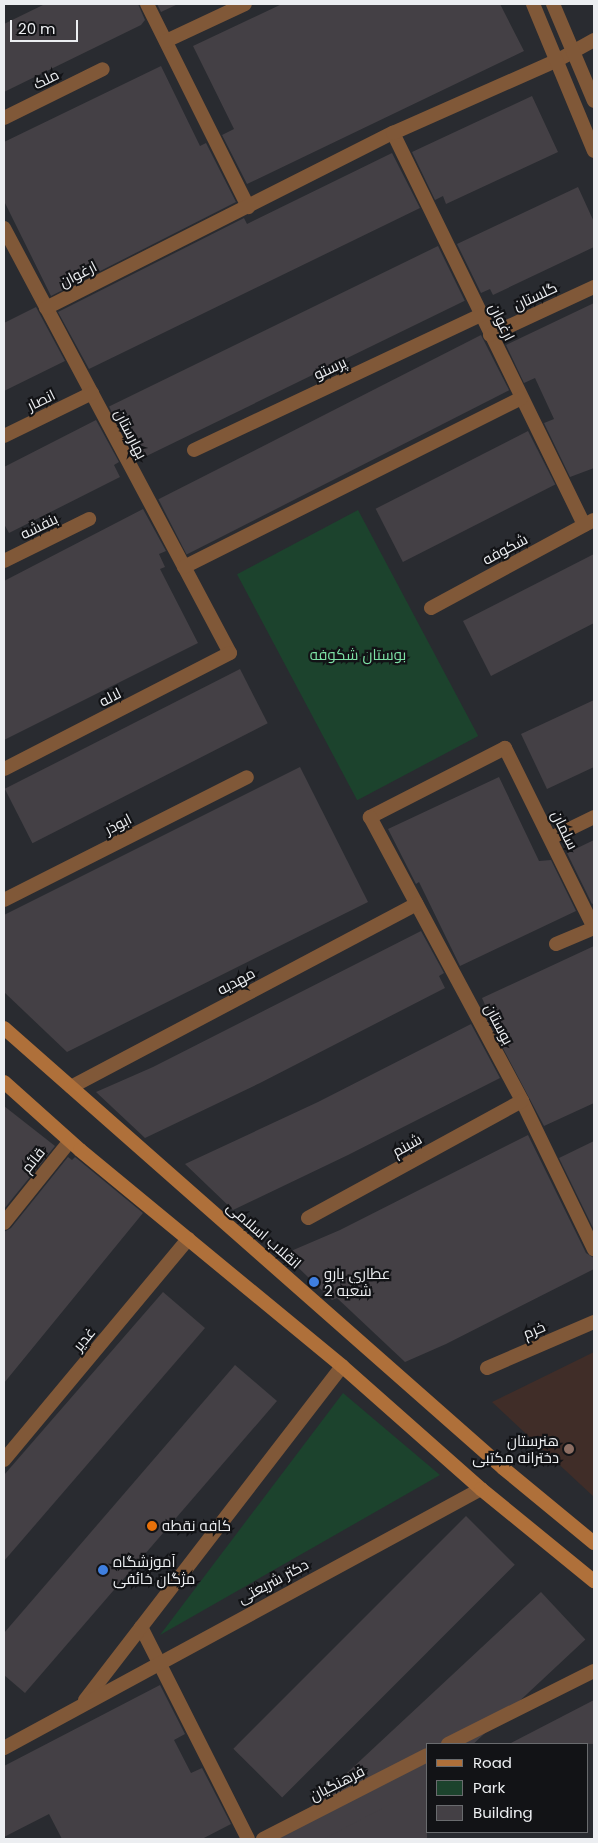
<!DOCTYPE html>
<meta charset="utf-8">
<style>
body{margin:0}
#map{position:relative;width:598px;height:1843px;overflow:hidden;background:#292b30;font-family:Poppins,Cairo,sans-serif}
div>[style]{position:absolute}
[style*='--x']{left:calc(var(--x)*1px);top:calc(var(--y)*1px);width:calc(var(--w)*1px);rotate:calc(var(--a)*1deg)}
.education>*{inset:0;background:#402d28}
.green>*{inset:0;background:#1c432d;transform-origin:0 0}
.building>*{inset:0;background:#444045;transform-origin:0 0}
.minor>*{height:14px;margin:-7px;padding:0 7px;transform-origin:7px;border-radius:7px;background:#805838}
.tertiary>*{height:14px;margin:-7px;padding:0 7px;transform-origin:7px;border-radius:7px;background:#805838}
.secondary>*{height:14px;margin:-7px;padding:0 7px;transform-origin:7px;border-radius:7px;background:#af703a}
.dots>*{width:14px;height:14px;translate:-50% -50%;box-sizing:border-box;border:2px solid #121316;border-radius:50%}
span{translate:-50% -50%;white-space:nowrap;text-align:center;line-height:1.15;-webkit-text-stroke:4.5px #121316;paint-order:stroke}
.street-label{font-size:15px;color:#eceef1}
.park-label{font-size:15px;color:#7ee1a6}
.poi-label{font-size:15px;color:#eceef1}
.left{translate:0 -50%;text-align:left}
.right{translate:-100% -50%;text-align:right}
.frame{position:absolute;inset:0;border:5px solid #eceef1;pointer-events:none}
.legend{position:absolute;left:426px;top:1743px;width:162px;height:90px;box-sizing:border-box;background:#121316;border:1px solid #696b6e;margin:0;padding:6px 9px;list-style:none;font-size:15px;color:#eceef1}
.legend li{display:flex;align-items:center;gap:10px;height:25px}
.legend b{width:25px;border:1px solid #696b6e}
.scale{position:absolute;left:10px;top:20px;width:68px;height:22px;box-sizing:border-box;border:2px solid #eceef1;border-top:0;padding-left:6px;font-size:15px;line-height:18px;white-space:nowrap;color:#eceef1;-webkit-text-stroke:4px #121316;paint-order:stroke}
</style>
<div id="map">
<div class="education">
<div style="clip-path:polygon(594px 1352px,594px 1497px,492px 1402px)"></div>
</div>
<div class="green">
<div style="left:358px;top:510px;width:256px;height:137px;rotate:62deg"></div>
<div style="clip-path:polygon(343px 1393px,440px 1475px,160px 1635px)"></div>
</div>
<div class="building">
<div style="clip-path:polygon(45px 4px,138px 4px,145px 20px,141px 25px,4px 92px,4px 24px)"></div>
<div style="clip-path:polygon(157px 4px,178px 4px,161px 12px)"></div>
<div style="clip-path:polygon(282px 4px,500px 4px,524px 51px,247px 184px,222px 135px,234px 129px,193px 46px)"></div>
<div style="clip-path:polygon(161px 66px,200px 146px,206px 143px,236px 202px,51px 296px,4px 201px,4px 142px)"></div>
<div style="clip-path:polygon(532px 96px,558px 152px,446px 204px,443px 196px,435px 200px,412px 152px)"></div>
<div style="clip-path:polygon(392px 153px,420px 208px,89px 369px,58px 312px,244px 218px,247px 224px)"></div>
<div style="clip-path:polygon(578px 187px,594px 222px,594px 247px,493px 295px,490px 289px,481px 293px,457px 244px)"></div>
<div style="left:438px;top:246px;width:61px;height:366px;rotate:64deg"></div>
<div style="clip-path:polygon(594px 303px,594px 468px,570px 477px,544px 423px,554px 419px,535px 378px,524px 383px,506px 345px)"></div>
<div style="clip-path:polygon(36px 307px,65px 361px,4px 391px,4px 323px)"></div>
<div style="left:481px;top:335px;width:62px;height:362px;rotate:63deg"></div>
<div style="clip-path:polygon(96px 420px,119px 462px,114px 465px,120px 477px,9px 533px,4px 524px,4px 467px)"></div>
<div style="left:528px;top:431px;width:60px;height:171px;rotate:63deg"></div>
<div style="clip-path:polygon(143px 509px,166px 551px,159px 554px,165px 567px,160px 569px,198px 643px,4px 740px,4px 581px)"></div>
<div style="clip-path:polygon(594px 554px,594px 623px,491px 676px,463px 621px)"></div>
<div style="left:240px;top:669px;width:61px;height:264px;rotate:63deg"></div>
<div style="clip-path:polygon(594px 700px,594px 767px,547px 789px,521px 734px)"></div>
<div style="clip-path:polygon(300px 767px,368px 902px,67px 1052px,4px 992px,4px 915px)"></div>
<div style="clip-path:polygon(499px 777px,539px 861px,551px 860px,576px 911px,460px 966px,419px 882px,416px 884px,388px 829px)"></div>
<div style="clip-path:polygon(594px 840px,594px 903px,592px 904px,567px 853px)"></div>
<div style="clip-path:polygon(421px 931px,444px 973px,439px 976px,445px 988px,260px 1083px,145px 1138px,96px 1092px,153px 1067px)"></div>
<div style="clip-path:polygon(594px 946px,594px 1103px,544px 1126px,486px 1016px,489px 1014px,482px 998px)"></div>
<div style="clip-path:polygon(471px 1024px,500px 1078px,348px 1155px,233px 1210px,185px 1164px,318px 1102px)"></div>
<div style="clip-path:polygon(4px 1106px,55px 1146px,4px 1209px)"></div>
<div style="clip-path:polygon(528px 1135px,586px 1253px,594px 1258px,594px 1269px,446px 1344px,405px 1362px,337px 1298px,332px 1300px,284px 1254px,340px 1230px)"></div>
<div style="clip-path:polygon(594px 1141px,594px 1230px,559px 1158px)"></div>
<div style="clip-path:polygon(68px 1157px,72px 1160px,75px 1157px,143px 1213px,4px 1383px,4px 1232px,11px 1228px)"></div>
<div style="clip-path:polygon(163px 1292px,205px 1328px,4px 1561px,4px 1475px)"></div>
<div style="clip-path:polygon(235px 1365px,277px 1401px,25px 1693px,4px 1675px,4px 1633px)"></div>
<div style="left:466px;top:1516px;width:69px;height:329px;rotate:45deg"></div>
<div style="left:541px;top:1592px;width:65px;height:364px;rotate:47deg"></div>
<div style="clip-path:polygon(160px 1685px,185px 1734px,174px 1740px,191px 1773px,202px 1768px,231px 1824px,202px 1839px,62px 1839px,49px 1814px,4px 1837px,4px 1766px)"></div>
<div style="clip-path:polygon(594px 1700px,594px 1744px,509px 1744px)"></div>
<div style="clip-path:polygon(427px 1786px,427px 1839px,324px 1839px,383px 1808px)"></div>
</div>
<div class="minor">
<div style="--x:147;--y:4;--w:227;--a:63.5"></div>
<div style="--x:166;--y:41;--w:87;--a:-25.1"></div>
<div style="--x:4;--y:118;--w:110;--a:-26.3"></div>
<div style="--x:393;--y:133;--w:436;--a:64"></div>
<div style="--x:4;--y:228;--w:481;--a:62"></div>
<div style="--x:230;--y:653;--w:254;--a:152.8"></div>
<div style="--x:46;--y:308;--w:389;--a:-26.8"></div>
<div style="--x:393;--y:133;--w:180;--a:-23.9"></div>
<div style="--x:558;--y:60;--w:41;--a:-29.1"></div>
<div style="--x:490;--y:335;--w:115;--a:-24.8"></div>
<div style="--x:4;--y:436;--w:98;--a:-26"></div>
<div style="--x:194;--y:450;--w:317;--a:-25.2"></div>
<div style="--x:4;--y:561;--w:95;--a:-26.3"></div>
<div style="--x:184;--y:567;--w:377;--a:-26.6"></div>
<div style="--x:431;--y:608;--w:185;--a:-28.4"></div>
<div style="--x:551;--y:838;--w:48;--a:-26"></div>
<div style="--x:4;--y:900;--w:272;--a:-26.8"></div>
<div style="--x:594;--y:928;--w:201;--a:-116.3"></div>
<div style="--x:505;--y:748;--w:152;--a:152.9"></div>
<div style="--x:370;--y:817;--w:322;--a:61.8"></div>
<div style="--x:522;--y:1101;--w:165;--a:64.1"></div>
<div style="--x:556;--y:944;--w:41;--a:-22.8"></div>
<div style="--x:71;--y:1087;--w:391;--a:-27.9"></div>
<div style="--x:308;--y:1218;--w:244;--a:-28.7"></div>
<div style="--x:4;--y:1223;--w:105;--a:-51.2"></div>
<div style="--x:487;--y:1368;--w:116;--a:-23.3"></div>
<div style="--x:4;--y:1460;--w:288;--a:-50.2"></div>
<div style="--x:141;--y:1627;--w:237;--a:63.2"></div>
<div style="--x:448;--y:1744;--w:163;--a:-26.6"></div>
<div style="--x:263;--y:1839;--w:184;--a:-27.1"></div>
</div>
<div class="tertiary">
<div style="--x:533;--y:4;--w:159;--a:67.5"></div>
<div style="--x:553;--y:4;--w:105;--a:67.1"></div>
<div style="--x:85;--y:1700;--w:421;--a:-52.4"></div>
<div style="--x:4;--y:1748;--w:543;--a:-28.5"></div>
</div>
<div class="secondary">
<div style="--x:4;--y:1028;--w:665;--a:41.4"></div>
<div style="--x:503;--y:1468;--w:118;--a:39.5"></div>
<div style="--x:4;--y:1082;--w:102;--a:41.8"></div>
<div style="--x:80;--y:1150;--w:340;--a:39.5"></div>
<div style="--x:342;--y:1366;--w:186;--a:41.5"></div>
<div style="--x:481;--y:1489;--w:146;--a:39.2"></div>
</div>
<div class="dots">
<div style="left:314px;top:1282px;background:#3f7fe0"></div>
<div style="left:569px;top:1449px;background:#8d6e63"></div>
<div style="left:152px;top:1526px;background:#e8710a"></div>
<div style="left:103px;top:1570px;background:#3f7fe0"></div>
</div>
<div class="street-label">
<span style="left:46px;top:79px;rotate:-26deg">ملک</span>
<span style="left:78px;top:274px;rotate:-27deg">ارغوان</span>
<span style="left:535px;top:296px;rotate:-25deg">گلستان</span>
<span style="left:502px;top:322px;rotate:64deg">ارغوان</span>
<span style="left:330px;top:368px;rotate:-25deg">پرستو</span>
<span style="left:41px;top:400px;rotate:-26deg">انصار</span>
<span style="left:131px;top:434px;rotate:63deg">بهارستان</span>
<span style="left:39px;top:526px;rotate:-26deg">بنفشه</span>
<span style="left:505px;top:549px;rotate:-28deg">شکوفه</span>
<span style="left:110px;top:697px;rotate:-27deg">لاله</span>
<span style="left:118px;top:824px;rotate:-27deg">ابوذر</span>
<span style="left:565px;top:830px;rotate:64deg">سلمان</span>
<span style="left:236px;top:981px;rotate:-28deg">مهدیه</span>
<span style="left:499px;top:1024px;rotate:62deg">بوستان</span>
<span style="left:407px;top:1145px;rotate:-29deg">شبنم</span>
<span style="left:33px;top:1160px;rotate:-51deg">قائم</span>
<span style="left:264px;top:1235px;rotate:41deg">انقلاب اسلامی</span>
<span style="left:534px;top:1330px;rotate:-23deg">خرم</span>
<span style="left:84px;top:1339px;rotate:-50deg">غدیر</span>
<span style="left:273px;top:1581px;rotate:-28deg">دکتر شریعتی</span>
<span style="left:337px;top:1783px;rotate:-27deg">فرهنگیان</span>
</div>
<div class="park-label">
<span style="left:358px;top:655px">بوستان شکوفه</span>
</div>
<div class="poi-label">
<span class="left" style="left:324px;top:1282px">عطاری بارو<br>شعبه 2</span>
<span class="right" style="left:559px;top:1449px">هنرستان<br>دخترانه مکتبی</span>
<span class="left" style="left:162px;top:1526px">کافه نقطه</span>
<span class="left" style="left:113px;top:1570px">آموزشگاه<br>مژگان خائفی</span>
</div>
<div class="frame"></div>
<ul class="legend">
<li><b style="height:6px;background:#af703a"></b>Road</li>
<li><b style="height:14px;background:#1c432d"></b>Park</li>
<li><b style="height:14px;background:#444045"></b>Building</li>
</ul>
<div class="scale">20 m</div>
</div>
